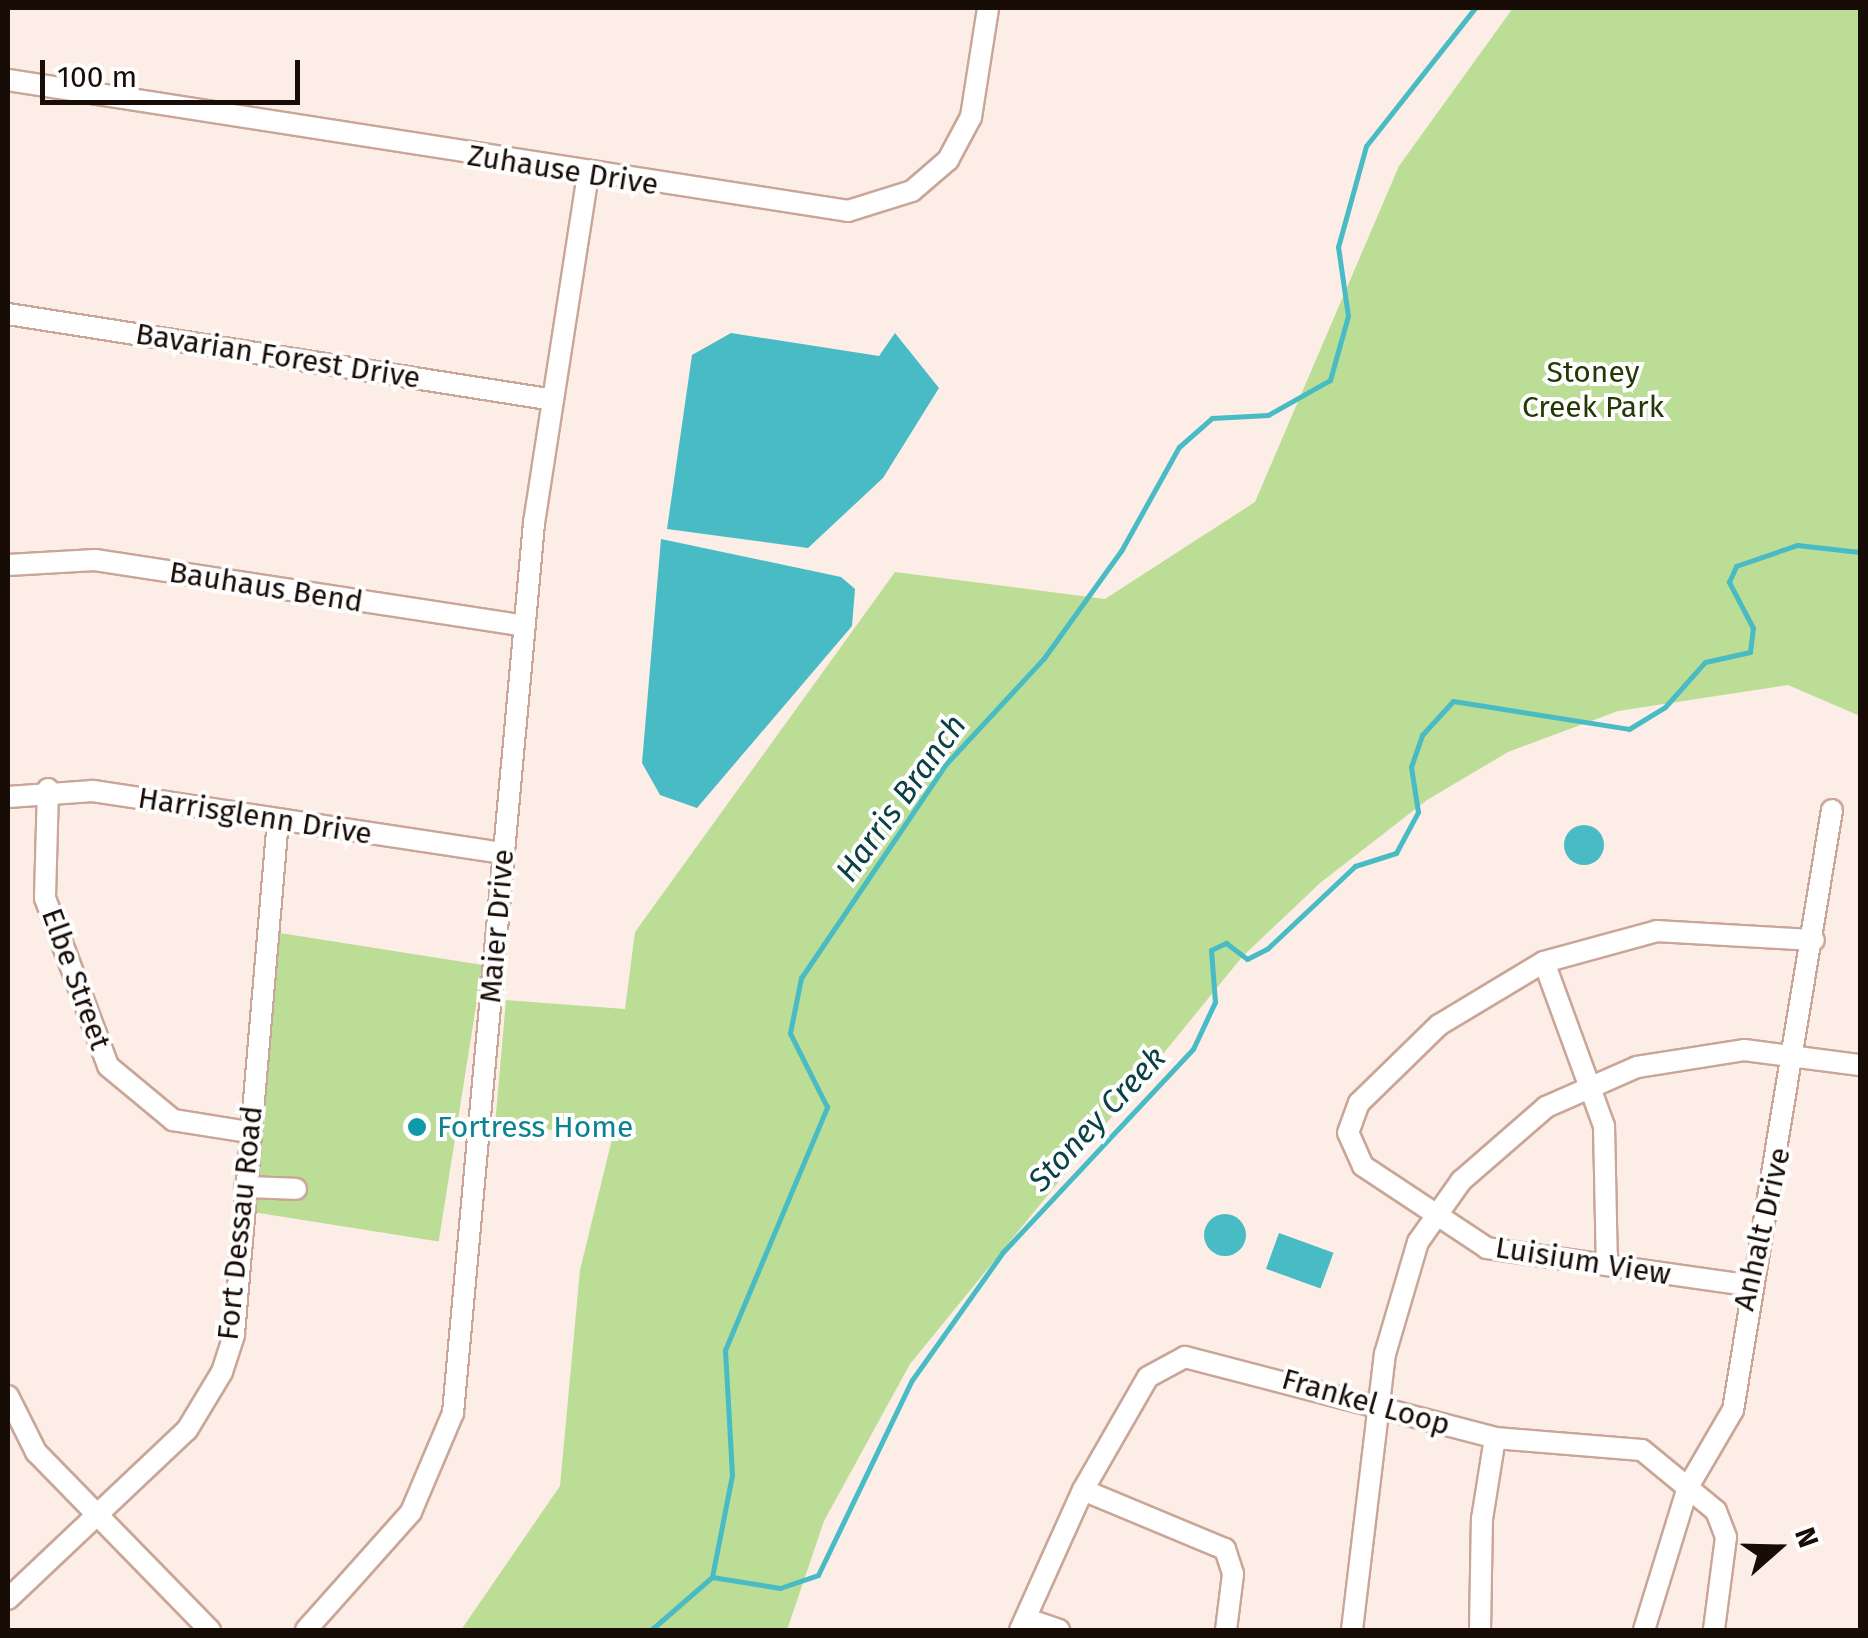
<!DOCTYPE html>
<style>
body{margin:0}
#map{position:relative;width:1868px;height:1638px;overflow:hidden;background:#fcede7;font-family:"Fira Sans",sans-serif}
div>[style]{position:absolute}
[style*='--x']{left:calc(var(--x)*1px);top:calc(var(--y)*1px);width:calc(var(--w)*1px);rotate:calc(var(--a)*1deg)}
.green>*{inset:0;background:#bbdd95;transform-origin:0 0}
.water>*{inset:0;background:#48bbc4;transform-origin:0 0}
.round{border-radius:50%}
.stream>*{height:5px;margin:-2.5px;padding:0 2.5px;transform-origin:2.5px;border-radius:2.5px;background:#48bbc4}
.roads{filter:drop-shadow(2px 0 #c9a697) drop-shadow(-2px 0 #c9a697) drop-shadow(0 2px #c9a697) drop-shadow(0 -2px #c9a697)}
.minor>*{height:20px;margin:-10px;padding:0 10px;transform-origin:10px;border-radius:10px;background:#fff}
.dots>*{width:28px;height:28px;translate:-50% -50%;box-sizing:border-box;border:5px solid #fefefe;border-radius:50%}
span{translate:-50% -50%;white-space:nowrap;text-align:center;line-height:1.15;-webkit-text-stroke:8px #fefefe;paint-order:stroke}
.street-label{font-size:30px;color:#180c07}
.park-label{font-size:30px;color:#253904}
.culture-label{font-size:30px;color:#0d838f}
.left{translate:0 -50%;text-align:left}
.water-label{font-size:32px;color:#0b4145;font-style:italic}
.frame{position:absolute;inset:0;border:10px solid #180c07;pointer-events:none}
.north{position:absolute;left:1728px;top:1498px;width:100px;height:100px;-webkit-text-stroke:8px #fefefe;paint-order:stroke;rotate:70deg;font-size:28px;font-weight:700;line-height:40px;text-align:center;color:#180c07}
.north::after{content:'';display:block;margin:auto;width:35px;height:45px;background:#180c07;clip-path:polygon(50% 0,100% 100%,50% 72%,0 100%)}
.scale{position:absolute;left:40px;top:60px;width:260px;height:45px;box-sizing:border-box;border:5px solid #180c07;border-top:0;padding-left:12px;font-size:30px;line-height:35px;white-space:nowrap;color:#180c07;-webkit-text-stroke:8px #fefefe;paint-order:stroke}
</style>
<div id="map">
<div class="green">
<div style="clip-path:polygon(1513px 8px,1860px 8px,1860px 716px,1788px 685px,1618px 711px,1508px 752px,1427px 800px,1320px 883px,1242px 957px,910px 1364px,824px 1521px,787px 1630px,461px 1630px,560px 1486px,580px 1270px,613px 1135px,495px 1125px,506px 1000px,625px 1009px,635px 932px,895px 572px,1105px 599px,1255px 502px,1399px 166px)"></div>
<div style="left:280px;top:933px;width:205px;height:280px;rotate:9deg"></div>
</div>
<div class="water">
<div style="clip-path:polygon(731px 333px,879px 356px,895px 333px,939px 388px,883px 478px,808px 548px,667px 529px,692px 355px)"></div>
<div style="clip-path:polygon(661px 539px,841px 577px,855px 589px,852px 626px,697px 808px,660px 795px,642px 763px)"></div>
<div class="round" style="left:1564px;top:825px;width:40px;height:40px"></div>
<div class="round" style="left:1204px;top:1214px;width:42px;height:42px"></div>
<div style="left:1279px;top:1233px;width:58px;height:38px;rotate:20deg"></div>
</div>
<div class="stream">
<div style="--x:712;--y:1577;--w:69;--a:9.2"></div>
<div style="--x:780;--y:1588;--w:40;--a:-18.9"></div>
<div style="--x:818;--y:1575;--w:216;--a:-64.3"></div>
<div style="--x:912;--y:1380;--w:157;--a:-54.6"></div>
<div style="--x:1003;--y:1252;--w:278;--a:-46.9"></div>
<div style="--x:1193;--y:1049;--w:52;--a:-64.9"></div>
<div style="--x:1215;--y:1002;--w:52;--a:-94.4"></div>
<div style="--x:1211;--y:950;--w:17;--a:-25"></div>
<div style="--x:1226;--y:943;--w:26;--a:37"></div>
<div style="--x:1247;--y:959;--w:22;--a:-27"></div>
<div style="--x:1267;--y:949;--w:121;--a:-43.3"></div>
<div style="--x:1355;--y:866;--w:43;--a:-17.6"></div>
<div style="--x:1396;--y:853;--w:47;--a:-61.8"></div>
<div style="--x:1418;--y:812;--w:46;--a:-98.8"></div>
<div style="--x:1411;--y:767;--w:34;--a:-71"></div>
<div style="--x:1422;--y:735;--w:46;--a:-47.6"></div>
<div style="--x:1453;--y:701;--w:178;--a:9"></div>
<div style="--x:1629;--y:729;--w:42;--a:-31.4"></div>
<div style="--x:1665;--y:707;--w:60;--a:-48.4"></div>
<div style="--x:1705;--y:662;--w:46;--a:-12.5"></div>
<div style="--x:1750;--y:652;--w:24;--a:-83"></div>
<div style="--x:1753;--y:628;--w:52;--a:-117.6"></div>
<div style="--x:1729;--y:582;--w:17;--a:-66"></div>
<div style="--x:1736;--y:566;--w:65;--a:-19"></div>
<div style="--x:1797;--y:545;--w:63;--a:6.3"></div>
<div style="--x:651;--y:1630;--w:81;--a:-41"></div>
<div style="--x:712;--y:1577;--w:104;--a:-78.9"></div>
<div style="--x:732;--y:1475;--w:125;--a:-93.2"></div>
<div style="--x:725;--y:1350;--w:264;--a:-67.2"></div>
<div style="--x:827;--y:1107;--w:83;--a:-116.6"></div>
<div style="--x:790;--y:1033;--w:56;--a:-78.7"></div>
<div style="--x:801;--y:978;--w:257;--a:-55.9"></div>
<div style="--x:945;--y:765;--w:146;--a:-47.2"></div>
<div style="--x:1044;--y:658;--w:132;--a:-54.3"></div>
<div style="--x:1121;--y:551;--w:119;--a:-60.9"></div>
<div style="--x:1179;--y:447;--w:44;--a:-41.3"></div>
<div style="--x:1212;--y:418;--w:56;--a:-3.1"></div>
<div style="--x:1268;--y:415;--w:71;--a:-29.4"></div>
<div style="--x:1330;--y:380;--w:66;--a:-74.3"></div>
<div style="--x:1348;--y:316;--w:70;--a:-98.2"></div>
<div style="--x:1338;--y:247;--w:105;--a:-74.5"></div>
<div style="--x:1366;--y:146;--w:176;--a:-51.7"></div>
</div>
<div class="roads">
<div class="minor">
<div style="--x:8;--y:80;--w:850;--a:8.86"></div>
<div style="--x:848;--y:211;--w:67;--a:-17.4"></div>
<div style="--x:912;--y:191;--w:48;--a:-40.7"></div>
<div style="--x:948;--y:160;--w:49;--a:-61.9"></div>
<div style="--x:971;--y:117;--w:110;--a:-81.1"></div>
<div style="--x:8;--y:314;--w:547;--a:8.95"></div>
<div style="--x:8;--y:565;--w:87;--a:-3.3"></div>
<div style="--x:95;--y:560;--w:435;--a:8.7"></div>
<div style="--x:48;--y:789;--w:109;--a:91.6"></div>
<div style="--x:45;--y:898;--w:179;--a:69.4"></div>
<div style="--x:108;--y:1066;--w:85;--a:39.7"></div>
<div style="--x:173;--y:1120;--w:77;--a:9"></div>
<div style="--x:8;--y:797;--w:85;--a:-4"></div>
<div style="--x:93;--y:791;--w:415;--a:8.6"></div>
<div style="--x:1544;--y:962;--w:175;--a:69.9"></div>
<div style="--x:1604;--y:1126;--w:139;--a:88.8"></div>
<div style="--x:245;--y:1187;--w:51;--a:2.2"></div>
<div style="--x:1746;--y:1285;--w:262;--a:-171.9"></div>
<div style="--x:1487;--y:1248;--w:149;--a:-146.5"></div>
<div style="--x:1363;--y:1166;--w:36;--a:-114"></div>
<div style="--x:1348;--y:1133;--w:32;--a:-70"></div>
<div style="--x:1359;--y:1103;--w:112;--a:-44.3"></div>
<div style="--x:1439;--y:1025;--w:122;--a:-31"></div>
<div style="--x:1544;--y:962;--w:117;--a:-15.3"></div>
<div style="--x:1657;--y:931;--w:157;--a:3.3"></div>
<div style="--x:8;--y:1396;--w:63;--a:63.4"></div>
<div style="--x:36;--y:1452;--w:249;--a:45.7"></div>
<div style="--x:1083;--y:1490;--w:154;--a:22.6"></div>
<div style="--x:1225;--y:1549;--w:26;--a:72"></div>
<div style="--x:1233;--y:1574;--w:56;--a:97.1"></div>
<div style="--x:8;--y:1599;--w:246;--a:-43.4"></div>
<div style="--x:187;--y:1430;--w:68;--a:-58.9"></div>
<div style="--x:222;--y:1372;--w:40;--a:-72"></div>
<div style="--x:234;--y:1334;--w:516;--a:-85.11"></div>
<div style="--x:1027;--y:1619;--w:34;--a:19"></div>
<div style="--x:306;--y:1630;--w:158;--a:-48.3"></div>
<div style="--x:411;--y:1512;--w:108;--a:-67"></div>
<div style="--x:453;--y:1413;--w:894;--a:-84.8"></div>
<div style="--x:534;--y:523;--w:351;--a:-81.2"></div>
<div style="--x:1020;--y:1630;--w:154;--a:-65.8"></div>
<div style="--x:1083;--y:1490;--w:130;--a:-60.1"></div>
<div style="--x:1148;--y:1377;--w:42;--a:-28.4"></div>
<div style="--x:1185;--y:1357;--w:320;--a:14.6"></div>
<div style="--x:1495;--y:1438;--w:147;--a:4.7"></div>
<div style="--x:1642;--y:1450;--w:96;--a:39.5"></div>
<div style="--x:1716;--y:1511;--w:28;--a:69"></div>
<div style="--x:1726;--y:1537;--w:94;--a:97.4"></div>
<div style="--x:1352;--y:1630;--w:278;--a:-83.2"></div>
<div style="--x:1385;--y:1354;--w:117;--a:-73.6"></div>
<div style="--x:1418;--y:1242;--w:75;--a:-54.8"></div>
<div style="--x:1461;--y:1181;--w:113;--a:-41"></div>
<div style="--x:1546;--y:1107;--w:99;--a:-23.7"></div>
<div style="--x:1637;--y:1067;--w:108;--a:-9"></div>
<div style="--x:1744;--y:1050;--w:117;--a:7.4"></div>
<div style="--x:1480;--y:1630;--w:111;--a:-89"></div>
<div style="--x:1482;--y:1519;--w:82;--a:-80.9"></div>
<div style="--x:1644;--y:1630;--w:150;--a:-72.9"></div>
<div style="--x:1688;--y:1487;--w:89;--a:-59.7"></div>
<div style="--x:1733;--y:1410;--w:608;--a:-80.63"></div>
</div>
</div>
<div class="dots">
<div style="left:417px;top:1127px;background:#0f9aa8"></div>
</div>
<div class="street-label">
<span style="left:563px;top:170px;rotate:9deg">Zuhause Drive</span>
<span style="left:278px;top:356px;rotate:9deg">Bavarian Forest Drive</span>
<span style="left:266px;top:587px;rotate:9deg">Bauhaus Bend</span>
<span style="left:255px;top:816px;rotate:9deg">Harrisglenn Drive</span>
<span style="left:497px;top:926px;rotate:-85deg">Maier Drive</span>
<span style="left:76px;top:979px;rotate:70deg">Elbe Street</span>
<span style="left:240px;top:1223px;rotate:-84deg">Fort Dessau Road</span>
<span style="left:1762px;top:1229px;rotate:-77deg">Anhalt Drive</span>
<span style="left:1583px;top:1261px;rotate:9deg">Luisium View</span>
<span style="left:1366px;top:1402px;rotate:16deg">Frankel Loop</span>
</div>
<div class="park-label">
<span style="left:1593px;top:389px">Stoney<br>Creek Park</span>
</div>
<div class="culture-label">
<span class="left" style="left:437px;top:1127px">Fortress Home</span>
</div>
<div class="water-label">
<span style="left:901px;top:798px;rotate:-54deg">Harris Branch</span>
<span style="left:1097px;top:1119px;rotate:-47deg">Stoney Creek</span>
</div>
<div class="frame"></div>
<div class="north">N</div>
<div class="scale">100 m</div>
</div>
